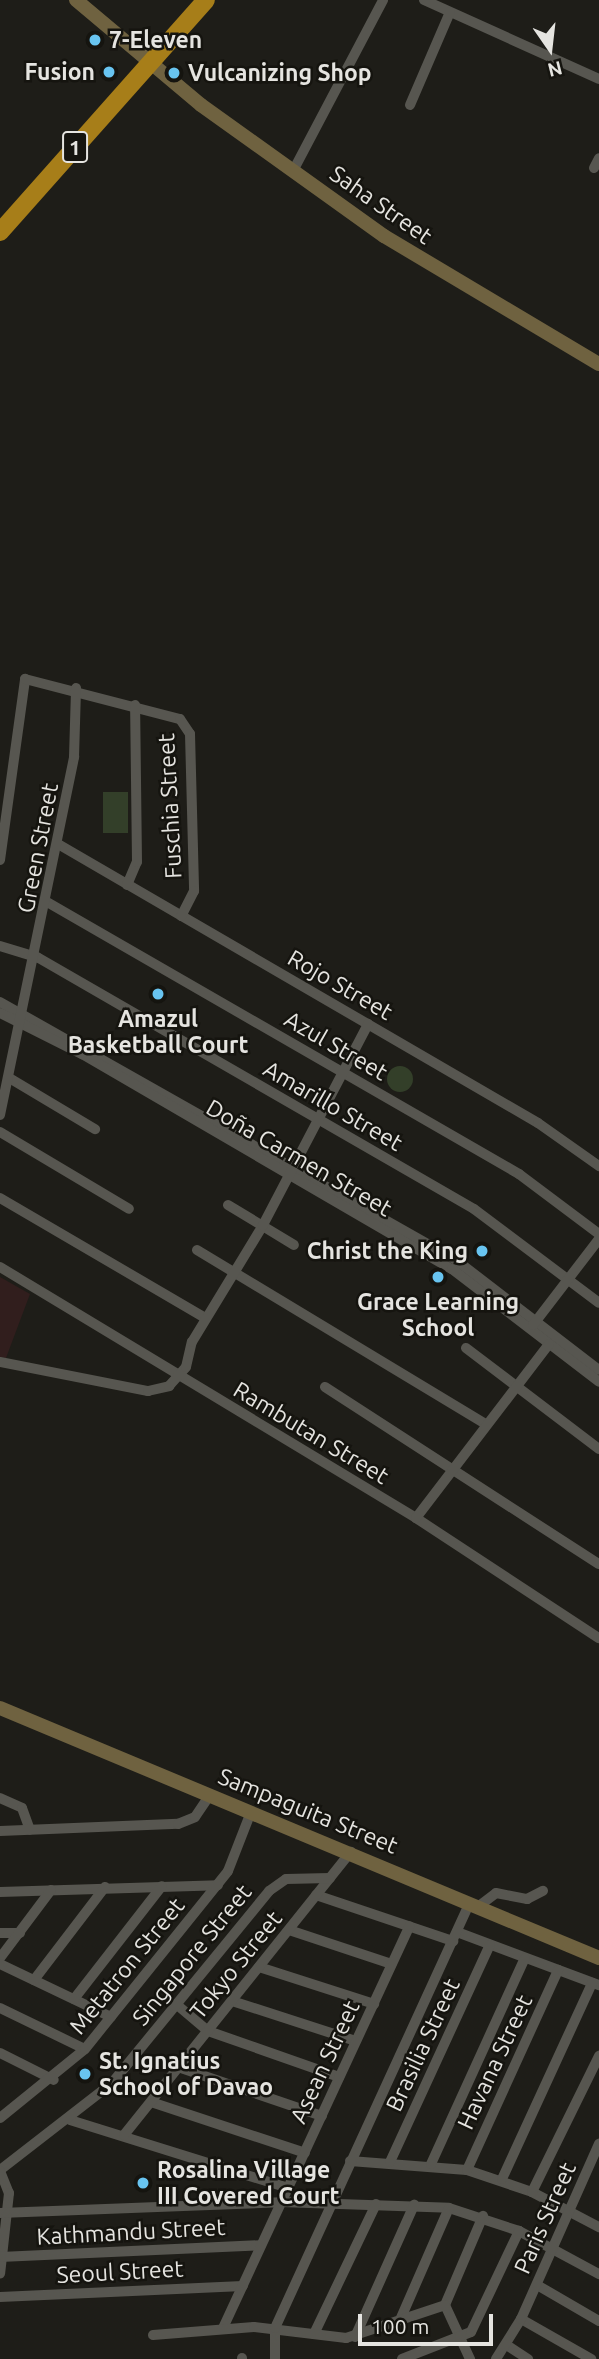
<!DOCTYPE html>
<meta charset="utf-8">
<style>
body{margin:0}
#map{position:relative;width:599px;height:2359px;overflow:hidden;background:#1e1d18;font-family:Ubuntu,sans-serif}
div>[style]{position:absolute}
[style*='--x']{left:calc(var(--x)*1px);top:calc(var(--y)*1px);width:calc(var(--w)*1px);rotate:calc(var(--a)*1deg)}
.education>*{inset:0;background:#311e1d}
.green>*{inset:0;background:#333f29;transform-origin:0 0}
.round{border-radius:50%}
.street>*{height:10px;margin:-5px;padding:0 5px;transform-origin:5px;border-radius:5px;background:#575650}
.secondary>*{height:14px;margin:-7px;padding:0 7px;transform-origin:7px;border-radius:7px;background:#6f6240}
.highway>*{height:18px;margin:-9px;padding:0 9px;transform-origin:9px;border-radius:9px;background:#a77e19}
.dots>*{width:19px;height:19px;translate:-50% -50%;box-sizing:border-box;border:4px solid #15140f;border-radius:50%}
span{translate:-50% -50%;white-space:nowrap;text-align:center;line-height:1.15;-webkit-text-stroke:5px #15140f;paint-order:stroke}
.shield-label span{padding:2px 5px;background:#15140f;border:2px solid;border-radius:5px;-webkit-text-stroke-width:0}
.shield-label{font-size:21px;color:#e5e4e0;font-weight:700}
.poi-label{font-size:23px;color:#e5e4e0;font-weight:700}
.left{translate:0 -50%;text-align:left}
.right{translate:-100% -50%;text-align:right}
.street-label{font-size:23px;color:#e5e4e0}
.north{position:absolute;left:515px;top:14px;width:70px;height:70px;-webkit-text-stroke:5px #15140f;paint-order:stroke;rotate:166deg;font-size:19px;font-weight:700;line-height:28px;text-align:center;color:#e5e4e0}
.north::after{content:'';display:block;margin:auto;width:24px;height:32px;background:#e5e4e0;clip-path:polygon(50% 0,100% 100%,50% 72%,0 100%)}
.scale{position:absolute;left:358px;top:2314px;width:135px;height:32px;box-sizing:border-box;border:4px solid #e5e4e0;border-top:0;padding-left:9px;font-size:21px;line-height:24px;white-space:nowrap;color:#e5e4e0;-webkit-text-stroke:5px #15140f;paint-order:stroke}
</style>
<div id="map">
<div class="education">
<div style="clip-path:polygon(0 1277px,30px 1294px,6px 1358px,0 1357px)"></div>
</div>
<div class="green">
<div style="left:103px;top:792px;width:25px;height:41px"></div>
<div class="round" style="left:387px;top:1066px;width:26px;height:26px"></div>
</div>
<div class="street">
<div style="--x:424;--y:0;--w:192;--a:24.3"></div>
<div style="--x:410;--y:105;--w:101;--a:-66.7"></div>
<div style="--x:594;--y:168;--w:11;--a:-63"></div>
<div style="--x:293;--y:171;--w:193;--a:-62.2"></div>
<div style="--x:58;--y:844;--w:555;--a:30.17"></div>
<div style="--x:538;--y:1123;--w:75;--a:35.2"></div>
<div style="--x:0;--y:860;--w:183;--a:-82.1"></div>
<div style="--x:25;--y:679;--w:160;--a:14.5"></div>
<div style="--x:180;--y:719;--w:18;--a:56"></div>
<div style="--x:190;--y:734;--w:157;--a:88.5"></div>
<div style="--x:194;--y:891;--w:28;--a:117"></div>
<div style="--x:127;--y:885;--w:25;--a:-67"></div>
<div style="--x:137;--y:862;--w:157;--a:-90.7"></div>
<div style="--x:47;--y:902;--w:545;--a:29.95"></div>
<div style="--x:519;--y:1174;--w:100;--a:36.9"></div>
<div style="--x:0;--y:946;--w:39;--a:17"></div>
<div style="--x:37;--y:957;--w:504;--a:29.97"></div>
<div style="--x:474;--y:1209;--w:156;--a:36.9"></div>
<div style="--x:0;--y:1002;--w:524;--a:29.5"></div>
<div style="--x:456;--y:1260;--w:180;--a:37.6"></div>
<div style="--x:0;--y:1013;--w:92;--a:26.6"></div>
<div style="--x:82;--y:1054;--w:428;--a:30.2"></div>
<div style="--x:452;--y:1269;--w:185;--a:37.5"></div>
<div style="--x:11;--y:1079;--w:98;--a:30.8"></div>
<div style="--x:0;--y:1115;--w:366;--a:-78.3"></div>
<div style="--x:74;--y:757;--w:69;--a:-88.3"></div>
<div style="--x:0;--y:1132;--w:150;--a:30.8"></div>
<div style="--x:0;--y:1198;--w:238;--a:30.3"></div>
<div style="--x:228;--y:1205;--w:77;--a:31.2"></div>
<div style="--x:197;--y:1250;--w:336;--a:31.1"></div>
<div style="--x:0;--y:1267;--w:486;--a:31.1"></div>
<div style="--x:416;--y:1518;--w:219;--a:33.3"></div>
<div style="--x:533;--y:1325;--w:108;--a:-52.5"></div>
<div style="--x:466;--y:1348;--w:167;--a:37.2"></div>
<div style="--x:0;--y:1362;--w:151;--a:11.1"></div>
<div style="--x:148;--y:1391;--w:22;--a:-13"></div>
<div style="--x:169;--y:1386;--w:25;--a:-48"></div>
<div style="--x:186;--y:1367;--w:26;--a:-77"></div>
<div style="--x:192;--y:1342;--w:137;--a:-58.7"></div>
<div style="--x:263;--y:1225;--w:227;--a:-62.4"></div>
<div style="--x:325;--y:1387;--w:326;--a:32.9"></div>
<div style="--x:416;--y:1518;--w:219;--a:-52.6"></div>
<div style="--x:0;--y:1798;--w:24;--a:24"></div>
<div style="--x:22;--y:1808;--w:23;--a:70"></div>
<div style="--x:0;--y:1831;--w:178;--a:-2.3"></div>
<div style="--x:178;--y:1824;--w:18;--a:-22"></div>
<div style="--x:195;--y:1817;--w:27;--a:-56"></div>
<div style="--x:0;--y:1892;--w:218;--a:-1.8"></div>
<div style="--x:316;--y:1895;--w:145;--a:18.6"></div>
<div style="--x:479;--y:1906;--w:21;--a:-37"></div>
<div style="--x:496;--y:1893;--w:32;--a:11"></div>
<div style="--x:527;--y:1899;--w:18;--a:-27"></div>
<div style="--x:289;--y:1930;--w:108;--a:18.3"></div>
<div style="--x:457;--y:1932;--w:152;--a:20.5"></div>
<div style="--x:0;--y:1933;--w:20;--a:0"></div>
<div style="--x:0;--y:1958;--w:85;--a:-53.1"></div>
<div style="--x:0;--y:1964;--w:123;--a:25.5"></div>
<div style="--x:259;--y:1967;--w:121;--a:17.8"></div>
<div style="--x:34;--y:1980;--w:117;--a:-52.6"></div>
<div style="--x:74;--y:1999;--w:143;--a:-52.1"></div>
<div style="--x:232;--y:2001;--w:130;--a:17.9"></div>
<div style="--x:176;--y:2004;--w:42;--a:40.2"></div>
<div style="--x:208;--y:2031;--w:139;--a:19.3"></div>
<div style="--x:0;--y:2008;--w:94;--a:25.8"></div>
<div style="--x:0;--y:2053;--w:60;--a:26.6"></div>
<div style="--x:178;--y:2067;--w:152;--a:18.8"></div>
<div style="--x:151;--y:2102;--w:162;--a:18.3"></div>
<div style="--x:0;--y:2118;--w:109;--a:-39.1"></div>
<div style="--x:85;--y:2049;--w:228;--a:-51.2"></div>
<div style="--x:228;--y:1871;--w:63;--a:-68.7"></div>
<div style="--x:70;--y:2120;--w:228;--a:17.3"></div>
<div style="--x:124;--y:2135;--w:363;--a:-51.3"></div>
<div style="--x:350;--y:2161;--w:117;--a:4.4"></div>
<div style="--x:467;--y:2170;--w:69;--a:18.7"></div>
<div style="--x:532;--y:2192;--w:76;--a:27.6"></div>
<div style="--x:390;--y:2162;--w:239;--a:-65.3"></div>
<div style="--x:431;--y:2164;--w:226;--a:-65.5"></div>
<div style="--x:0;--y:2170;--w:142;--a:-37.8"></div>
<div style="--x:112;--y:2083;--w:248;--a:-50.7"></div>
<div style="--x:269;--y:1891;--w:21;--a:-35"></div>
<div style="--x:286;--y:1879;--w:44;--a:-1.3"></div>
<div style="--x:467;--y:2170;--w:220;--a:-65.5"></div>
<div style="--x:0;--y:2171;--w:24;--a:68"></div>
<div style="--x:9;--y:2193;--w:81;--a:96.3"></div>
<div style="--x:502;--y:2179;--w:216;--a:-65.3"></div>
<div style="--x:532;--y:2192;--w:152;--a:-63.8"></div>
<div style="--x:0;--y:2213;--w:281;--a:-2.2"></div>
<div style="--x:281;--y:2202;--w:168;--a:2"></div>
<div style="--x:449;--y:2208;--w:74;--a:18.2"></div>
<div style="--x:519;--y:2231;--w:91;--a:28.3"></div>
<div style="--x:0;--y:2257;--w:261;--a:-2.6"></div>
<div style="--x:537;--y:2285;--w:72;--a:30.1"></div>
<div style="--x:0;--y:2297;--w:243;--a:-2.6"></div>
<div style="--x:445;--y:2305;--w:97;--a:-66.9"></div>
<div style="--x:445;--y:2305;--w:60;--a:65.2"></div>
<div style="--x:521;--y:2319;--w:81;--a:29.7"></div>
<div style="--x:400;--y:2320;--w:122;--a:-66.4"></div>
<div style="--x:223;--y:2328;--w:443;--a:-65.1"></div>
<div style="--x:314;--y:2334;--w:144;--a:-64.5"></div>
<div style="--x:153;--y:2335;--w:101;--a:-4.5"></div>
<div style="--x:254;--y:2327;--w:93;--a:6.8"></div>
<div style="--x:346;--y:2338;--w:104;--a:-18.4"></div>
<div style="--x:355;--y:2337;--w:145;--a:-65.9"></div>
<div style="--x:508;--y:2346;--w:24;--a:33"></div>
<div style="--x:242;--y:2358;--w:1;--a:90"></div>
<div style="--x:275;--y:2359;--w:31;--a:-90"></div>
<div style="--x:275;--y:2328;--w:468;--a:-65.4"></div>
<div style="--x:402;--y:2359;--w:74;--a:-21.4"></div>
<div style="--x:471;--y:2332;--w:112;--a:-64.6"></div>
<div style="--x:496;--y:2359;--w:47;--a:-58"></div>
<div style="--x:521;--y:2319;--w:192;--a:-66"></div>
</div>
<div class="secondary">
<div style="--x:76;--y:0;--w:163;--a:40"></div>
<div style="--x:201;--y:105;--w:225;--a:35.6"></div>
<div style="--x:384;--y:236;--w:250;--a:30.8"></div>
<div style="--x:0;--y:1708;--w:649;--a:22.65"></div>
</div>
<div class="highway">
<div style="--x:0;--y:232;--w:310;--a:-48.4"></div>
</div>
<div class="dots">
<div style="left:95px;top:40px;background:#68c4f0"></div>
<div style="left:109px;top:72px;background:#68c4f0"></div>
<div style="left:174px;top:73px;background:#68c4f0"></div>
<div style="left:158px;top:994px;background:#68c4f0"></div>
<div style="left:482px;top:1251px;background:#68c4f0"></div>
<div style="left:438px;top:1277px;background:#68c4f0"></div>
<div style="left:85px;top:2074px;background:#68c4f0"></div>
<div style="left:143px;top:2183px;background:#68c4f0"></div>
</div>
<div class="shield-label">
<span style="left:75px;top:147px">1</span>
</div>
<div class="poi-label">
<span class="left" style="left:109px;top:40px">7-Eleven</span>
<span class="right" style="left:95px;top:72px">Fusion</span>
<span class="left" style="left:188px;top:73px">Vulcanizing Shop</span>
<span style="left:158px;top:1032px">Amazul<br>Basketball Court</span>
<span class="right" style="left:468px;top:1251px">Christ the King</span>
<span style="left:438px;top:1315px">Grace Learning<br>School</span>
<span class="left" style="left:99px;top:2074px">St. Ignatius<br>School of Davao</span>
<span class="left" style="left:157px;top:2183px">Rosalina Village<br>III Covered Court</span>
</div>
<div class="street-label">
<span style="left:381px;top:205px;rotate:35deg">Saha Street</span>
<span style="left:170px;top:806px;rotate:-93deg">Fuschia Street</span>
<span style="left:38px;top:848px;rotate:-79deg">Green Street</span>
<span style="left:340px;top:985px;rotate:30deg">Rojo Street</span>
<span style="left:336px;top:1046px;rotate:30deg">Azul Street</span>
<span style="left:333px;top:1106px;rotate:30deg">Amarillo Street</span>
<span style="left:299px;top:1158px;rotate:30deg">Doña Carmen Street</span>
<span style="left:311px;top:1433px;rotate:31deg">Rambutan Street</span>
<span style="left:308px;top:1811px;rotate:22deg">Sampaguita Street</span>
<span style="left:192px;top:1955px;rotate:-51deg">Singapore Street</span>
<span style="left:236px;top:1965px;rotate:-51deg">Tokyo Street</span>
<span style="left:127px;top:1966px;rotate:-51deg">Metatron Street</span>
<span style="left:423px;top:2045px;rotate:-65deg">Brasilia Street</span>
<span style="left:325px;top:2062px;rotate:-65deg">Asean Street</span>
<span style="left:495px;top:2062px;rotate:-65deg">Havana Street</span>
<span style="left:545px;top:2218px;rotate:-66deg">Paris Street</span>
<span style="left:131px;top:2232px;rotate:-3deg">Kathmandu Street</span>
<span style="left:120px;top:2272px;rotate:-3deg">Seoul Street</span>
</div>
<div class="north">N</div>
<div class="scale">100 m</div>
</div>
